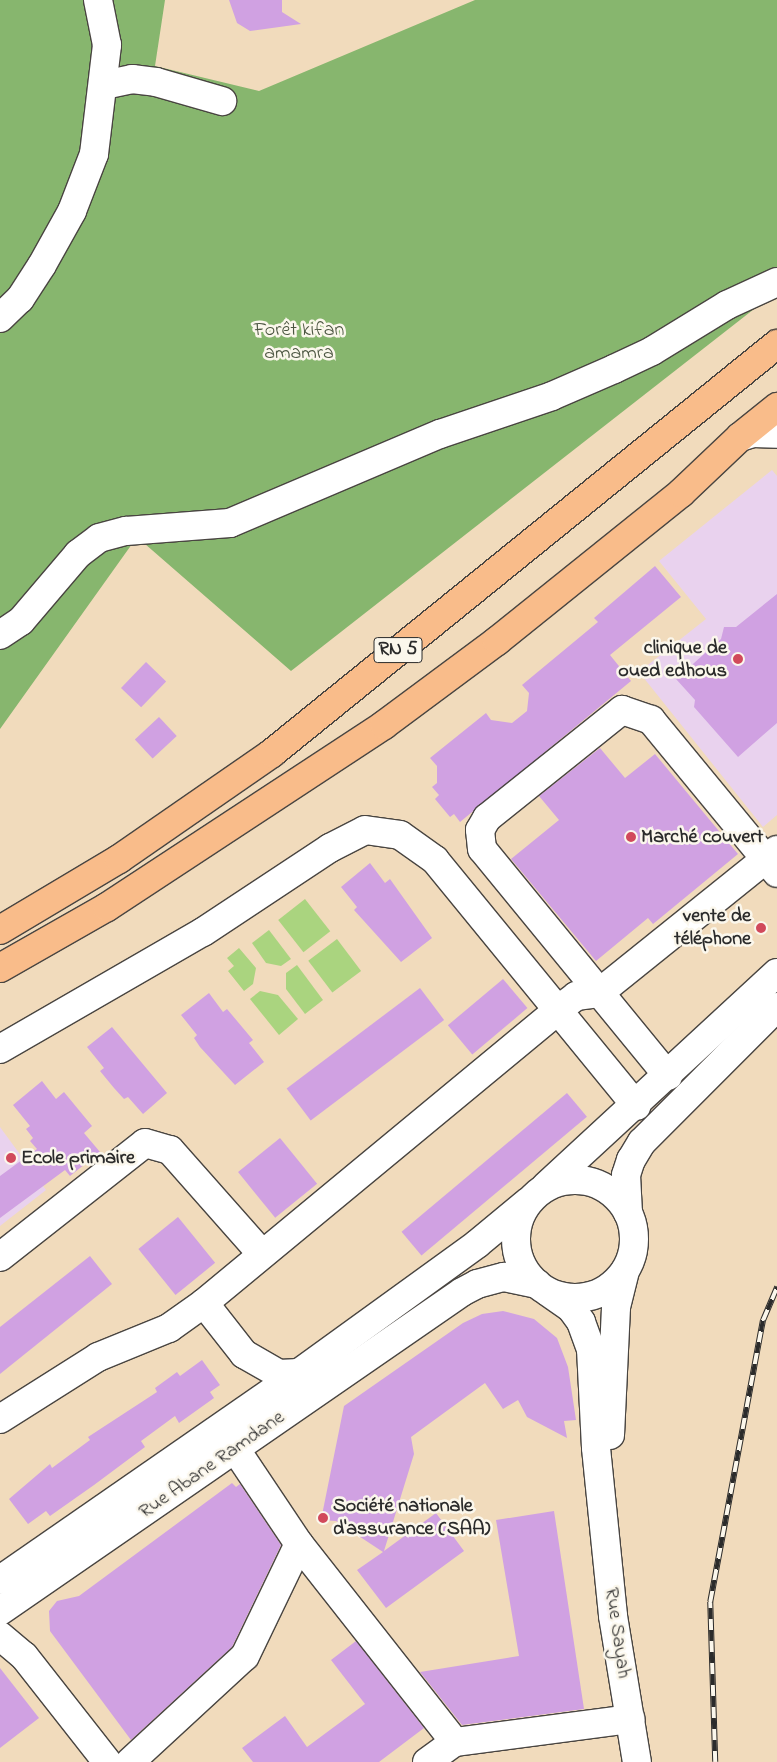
<!DOCTYPE html>
<meta charset="utf-8">
<style>
body{margin:0}
#map{position:relative;width:777px;height:1762px;overflow:hidden;background:#f1dbbc;font-family:"Indie Flower",sans-serif}
div>[style]{position:absolute}
[style*='--x']{left:calc(var(--x)*1px);top:calc(var(--y)*1px);width:calc(var(--w)*1px);rotate:calc(var(--a)*1deg)}
.built>*{inset:0;background:#e9d2ee}
.green>*{inset:0;background:#aad47f;transform-origin:0 0}
.forest>*{inset:0;background:#87b66e}
.building>*{inset:0;background:#d0a1e2;transform-origin:0 0}
.roads{filter:drop-shadow(1px 0 #494541) drop-shadow(-1px 0 #494541) drop-shadow(0 1px #494541) drop-shadow(0 -1px #494541)}
.minor>*{height:28px;margin:-14px;padding:0 14px;transform-origin:14px;border-radius:14px;background:#fff}
.minor>.ring{margin:-14px;padding:0;box-sizing:content-box;background:none;border:28px solid #fff;border-radius:50%}
.major>*{height:28px;margin:-14px;padding:0 14px;transform-origin:14px;border-radius:14px;background:#f9bc8a}
.rail>*{height:5.5px;margin-top:-2.75px;transform-origin:0;background:repeating-linear-gradient(90deg,#fbf7ec 0 11px,#2b2b2b 0 22px);box-sizing:border-box;border-block:1px solid #2b2b2b}
.dots>*{width:14px;height:14px;translate:-50% -50%;box-sizing:border-box;border:2px solid #fbf7ec;border-radius:50%}
span{translate:-50% -50%;white-space:nowrap;text-align:center;line-height:1.15;-webkit-text-stroke:5px #fbf7ec;paint-order:stroke}
.shield-label span{padding:1px 4px;background:#fbf7ec;border:1px solid;border-radius:4px;-webkit-text-stroke-width:0}
.shield-label{font-size:19px;color:#2b2b2b;font-weight:700}
.park-label{font-size:20px;color:#4b5540}
.poi-label{font-size:20px;color:#2b2b2b;font-weight:700}
.right{translate:-100% -50%;text-align:right}
.left{translate:0 -50%;text-align:left}
.street-label{font-size:20px;color:#2b2b2b}
</style>
<div id="map">
<div class="built">
<div style="clip-path:polygon(772px 470px,777px 476px,777px 815px,763px 827px,639px 672px,706px 619px,659px 561px)"></div>
<div style="clip-path:polygon(0 1127px,46px 1190px,0 1226px)"></div>
</div>
<div class="green">
<div style="left:305px;top:899px;width:41px;height:34px;rotate:52deg"></div>
<div style="clip-path:polygon(269px 930px,291px 959px,281px 966px,266px 963px,252px 943px)"></div>
<div style="left:337px;top:939px;width:40px;height:36px;rotate:53deg"></div>
<div style="clip-path:polygon(239px 948px,256px 968px,253px 984px,244px 991px,228px 971px,234px 966px,227px 958px)"></div>
<div style="clip-path:polygon(297px 965px,323px 1000px,305px 1014px,286px 989px,286px 973px)"></div>
<div style="clip-path:polygon(260px 991px,278px 995px,298px 1019px,279px 1035px,250px 999px)"></div>
</div>
<div class="forest">
<div style="clip-path:polygon(0 0,165px 0,155px 66px,259px 91px,475px 0,777px 0,777px 291px,291px 671px,137px 537px,0 729px)"></div>
</div>
<div class="building">
<div style="clip-path:polygon(229px 0,282px 0,282px 12px,301px 24px,250px 31px,237px 23px)"></div>
<div style="clip-path:polygon(655px 566px,681px 597px,610px 655px,631px 681px,460px 822px,454px 814px,450px 817px,435px 799px,439px 795px,432px 787px,437px 783px,437px 766px,430px 758px,486px 713px,491px 720px,512px 723px,527px 711px,529px 693px,522px 685px,598px 622px,594px 618px)"></div>
<div style="clip-path:polygon(777px 594px,777px 723px,738px 757px,694px 707px,695px 700px,676px 679px,721px 639px,724px 627px,736px 627px)"></div>
<div style="left:146px;top:662px;width:28px;height:36px;rotate:44deg"></div>
<div style="left:159px;top:717px;width:26px;height:33px;rotate:47deg"></div>
<div style="clip-path:polygon(600px 748px,625px 778px,655px 754px,738px 854px,653px 924px,648px 918px,596px 961px,511px 859px,559px 820px,539px 796px)"></div>
<div style="clip-path:polygon(370px 863px,385px 883px,390px 879px,432px 938px,401px 962px,354px 910px,357px 907px,341px 887px)"></div>
<div style="left:503px;top:979px;width:38px;height:72px;rotate:50deg"></div>
<div style="left:420px;top:988px;width:40px;height:167px;rotate:53deg"></div>
<div style="clip-path:polygon(209px 993px,223px 1012px,227px 1009px,253px 1040px,249px 1043px,264px 1062px,235px 1085px,200px 1047px,194px 1038px,197px 1035px,181px 1015px)"></div>
<div style="clip-path:polygon(112px 1027px,167px 1093px,143px 1114px,128px 1097px,124px 1099px,114px 1088px,100px 1071px,104px 1068px,87px 1047px)"></div>
<div style="clip-path:polygon(42px 1081px,56px 1099px,64px 1092px,92px 1126px,84px 1133px,100px 1152px,70px 1176px,65px 1170px,0 1218px,0 1176px,37px 1149px,30px 1141px,33px 1138px,26px 1129px,30px 1126px,13px 1105px)"></div>
<div style="left:567px;top:1093px;width:31px;height:216px;rotate:50deg"></div>
<div style="left:280px;top:1138px;width:59px;height:54px;rotate:51deg"></div>
<div style="left:178px;top:1217px;width:59px;height:51px;rotate:51deg"></div>
<div style="clip-path:polygon(90px 1256px,112px 1284px,0 1374px,0 1327px)"></div>
<div style="clip-path:polygon(503px 1311px,534px 1319px,557px 1338px,568px 1367px,576px 1420px,564px 1421px,567px 1438px,527px 1417px,518px 1400px,503px 1409px,485px 1383px,411px 1437px,414px 1454px,384px 1551px,436px 1513px,464px 1551px,386px 1608px,357px 1570px,383px 1552px,336px 1521px,321px 1520px,344px 1406px,463px 1323px,482px 1314px)"></div>
<div style="clip-path:polygon(202px 1360px,220px 1385px,210px 1392px,214px 1398px,179px 1423px,175px 1416px,141px 1441px,145px 1447px,94px 1485px,50px 1516px,46px 1511px,28px 1524px,9px 1499px,50px 1464px,52px 1468px,90px 1440px,88px 1437px,157px 1392px,155px 1388px,177px 1372px,180px 1376px)"></div>
<div style="clip-path:polygon(232px 1483px,236px 1487px,240px 1484px,281px 1545px,232px 1647px,131px 1740px,50px 1631px,49px 1611px,57px 1601px,79px 1596px)"></div>
<div style="clip-path:polygon(554px 1511px,584px 1709px,462px 1725px,420px 1672px,519px 1656px,496px 1520px)"></div>
<div style="clip-path:polygon(356px 1641px,424px 1728px,379px 1762px,253px 1762px,242px 1748px,285px 1716px,307px 1747px,365px 1704px,331px 1660px)"></div>
<div style="clip-path:polygon(0 1668px,39px 1718px,0 1748px)"></div>
</div>
<div class="roads">
<div class="minor">
<div style="--x:104;--y:85;--w:29;--a:-12"></div>
<div style="--x:132;--y:79;--w:24;--a:7"></div>
<div style="--x:156;--y:82;--w:69;--a:16.1"></div>
<div style="--x:0;--y:318;--w:28;--a:-44"></div>
<div style="--x:20;--y:299;--w:40;--a:-57.1"></div>
<div style="--x:42;--y:265;--w:62;--a:-60.9"></div>
<div style="--x:72;--y:211;--w:61;--a:-68.9"></div>
<div style="--x:94;--y:154;--w:110;--a:-83.2"></div>
<div style="--x:107;--y:45;--w:46;--a:-101.3"></div>
<div style="--x:740;--y:437;--w:14;--a:-17"></div>
<div style="--x:753;--y:433;--w:24;--a:2"></div>
<div style="--x:0;--y:635;--w:25;--a:-34"></div>
<div style="--x:21;--y:621;--w:88;--a:-49.6"></div>
<div style="--x:78;--y:554;--w:26;--a:-37"></div>
<div style="--x:99;--y:538;--w:28;--a:-15"></div>
<div style="--x:126;--y:531;--w:104;--a:-4.4"></div>
<div style="--x:230;--y:523;--w:228;--a:-23"></div>
<div style="--x:440;--y:434;--w:118;--a:-18.7"></div>
<div style="--x:552;--y:396;--w:68;--a:-23.5"></div>
<div style="--x:614;--y:369;--w:42;--a:-25.3"></div>
<div style="--x:652;--y:351;--w:88;--a:-31.5"></div>
<div style="--x:727;--y:305;--w:55;--a:-24.7"></div>
<div style="--x:0;--y:1049;--w:234;--a:-30"></div>
<div style="--x:203;--y:932;--w:152;--a:-33.5"></div>
<div style="--x:330;--y:848;--w:39;--a:-27"></div>
<div style="--x:365;--y:830;--w:35;--a:8"></div>
<div style="--x:400;--y:835;--w:43;--a:35.5"></div>
<div style="--x:435;--y:860;--w:318;--a:50.7"></div>
<div style="--x:668;--y:1076;--w:293;--a:-129.3"></div>
<div style="--x:482;--y:849;--w:19;--a:-96"></div>
<div style="--x:480;--y:830;--w:14;--a:-60"></div>
<div style="--x:487;--y:818;--w:173;--a:-38.7"></div>
<div style="--x:622;--y:710;--w:31;--a:19"></div>
<div style="--x:651;--y:720;--w:198;--a:50.5"></div>
<div class="ring" style="left:516px;top:1180px;width:90px;height:90px"></div>
<div style="--x:546;--y:1186;--w:314;--a:-42.7"></div>
<div style="--x:628;--y:1213;--w:38;--a:-93"></div>
<div style="--x:626;--y:1175;--w:16;--a:-72"></div>
<div style="--x:631;--y:1160;--w:21;--a:-59"></div>
<div style="--x:642;--y:1142;--w:191;--a:-45"></div>
<div style="--x:0;--y:1257;--w:184;--a:-38.2"></div>
<div style="--x:145;--y:1143;--w:26;--a:16"></div>
<div style="--x:170;--y:1150;--w:139;--a:48.5"></div>
<div style="--x:548;--y:1292;--w:28;--a:35"></div>
<div style="--x:571;--y:1308;--w:17;--a:54"></div>
<div style="--x:581;--y:1322;--w:29;--a:70"></div>
<div style="--x:591;--y:1349;--w:99;--a:87.1"></div>
<div style="--x:596;--y:1448;--w:169;--a:84.2"></div>
<div style="--x:613;--y:1616;--w:148;--a:80.7"></div>
<div style="--x:204;--y:1303;--w:65;--a:51.9"></div>
<div style="--x:244;--y:1354;--w:40;--a:29.7"></div>
<div style="--x:279;--y:1374;--w:20;--a:-3"></div>
<div style="--x:0;--y:1419;--w:116;--a:-32.3"></div>
<div style="--x:98;--y:1357;--w:77;--a:-22.2"></div>
<div style="--x:169;--y:1328;--w:43;--a:-35.5"></div>
<div style="--x:204;--y:1303;--w:461;--a:-39.6"></div>
<div style="--x:559;--y:1009;--w:21;--a:-37"></div>
<div style="--x:576;--y:996;--w:23;--a:-7"></div>
<div style="--x:599;--y:993;--w:228;--a:-38.8"></div>
<div style="--x:610;--y:1435;--w:128;--a:-87.3"></div>
<div style="--x:616;--y:1307;--w:37;--a:-76"></div>
<div style="--x:236;--y:1450;--w:113;--a:56.2"></div>
<div style="--x:299;--y:1544;--w:252;--a:51.8"></div>
<div style="--x:0;--y:1580;--w:364;--a:-34.7"></div>
<div style="--x:299;--y:1373;--w:220;--a:-35.9"></div>
<div style="--x:477;--y:1244;--w:67;--a:-39.6"></div>
<div style="--x:0;--y:1611;--w:561;--a:-34.62"></div>
<div style="--x:462;--y:1292;--w:17;--a:-28"></div>
<div style="--x:477;--y:1284;--w:28;--a:-15"></div>
<div style="--x:504;--y:1277;--w:34;--a:12"></div>
<div style="--x:0;--y:1636;--w:31;--a:40"></div>
<div style="--x:24;--y:1656;--w:135;--a:51.9"></div>
<div style="--x:130;--y:1762;--w:156;--a:-42.7"></div>
<div style="--x:245;--y:1656;--w:124;--a:-64.3"></div>
<div style="--x:427;--y:1762;--w:34;--a:-36"></div>
<div style="--x:455;--y:1742;--w:177;--a:-7.5"></div>
</div>
<div class="major">
<div style="--x:0;--y:930;--w:139;--a:-30.8"></div>
<div style="--x:119;--y:859;--w:186;--a:-34.7"></div>
<div style="--x:272;--y:753;--w:650;--a:-39"></div>
<div style="--x:0;--y:968;--w:123;--a:-29.7"></div>
<div style="--x:107;--y:907;--w:331;--a:-33.3"></div>
<div style="--x:384;--y:725;--w:141;--a:-36.6"></div>
<div style="--x:497;--y:641;--w:236;--a:-38.8"></div>
<div style="--x:681;--y:493;--w:81;--a:-43.5"></div>
<div style="--x:740;--y:437;--w:48;--a:-39"></div>
</div>
</div>
<div class="rail">
<div style="--x:715;--y:1762;--w:160;--a:-91.8"></div>
<div style="--x:710;--y:1602;--w:287;--a:-79.4"></div>
<div style="--x:763;--y:1320;--w:36;--a:-67"></div>
</div>
<div class="dots">
<div style="left:738px;top:659px;background:#d1495b"></div>
<div style="left:631px;top:837px;background:#d1495b"></div>
<div style="left:761px;top:928px;background:#d1495b"></div>
<div style="left:11px;top:1158px;background:#d1495b"></div>
<div style="left:323px;top:1518px;background:#d1495b"></div>
</div>
<div class="shield-label">
<span style="left:398px;top:650px">RN 5</span>
</div>
<div class="park-label">
<span style="left:299px;top:342px">Forêt kifan<br>amamra</span>
</div>
<div class="poi-label">
<span class="right" style="left:727px;top:660px">clinique de<br>oued edhous</span>
<span class="left" style="left:641px;top:837px">Marché couvert</span>
<span class="right" style="left:751px;top:928px">vente de<br>téléphone</span>
<span class="left" style="left:21px;top:1158px">Ecole primaire</span>
<span class="left" style="left:333px;top:1518px">Société nationale<br>d'assurance (SAA)</span>
</div>
<div class="street-label">
<span style="left:212px;top:1465px;rotate:-35deg">Rue Abane Ramdane</span>
<span style="left:617px;top:1633px;rotate:82deg">Rue Sayah</span>
</div>
</div>
